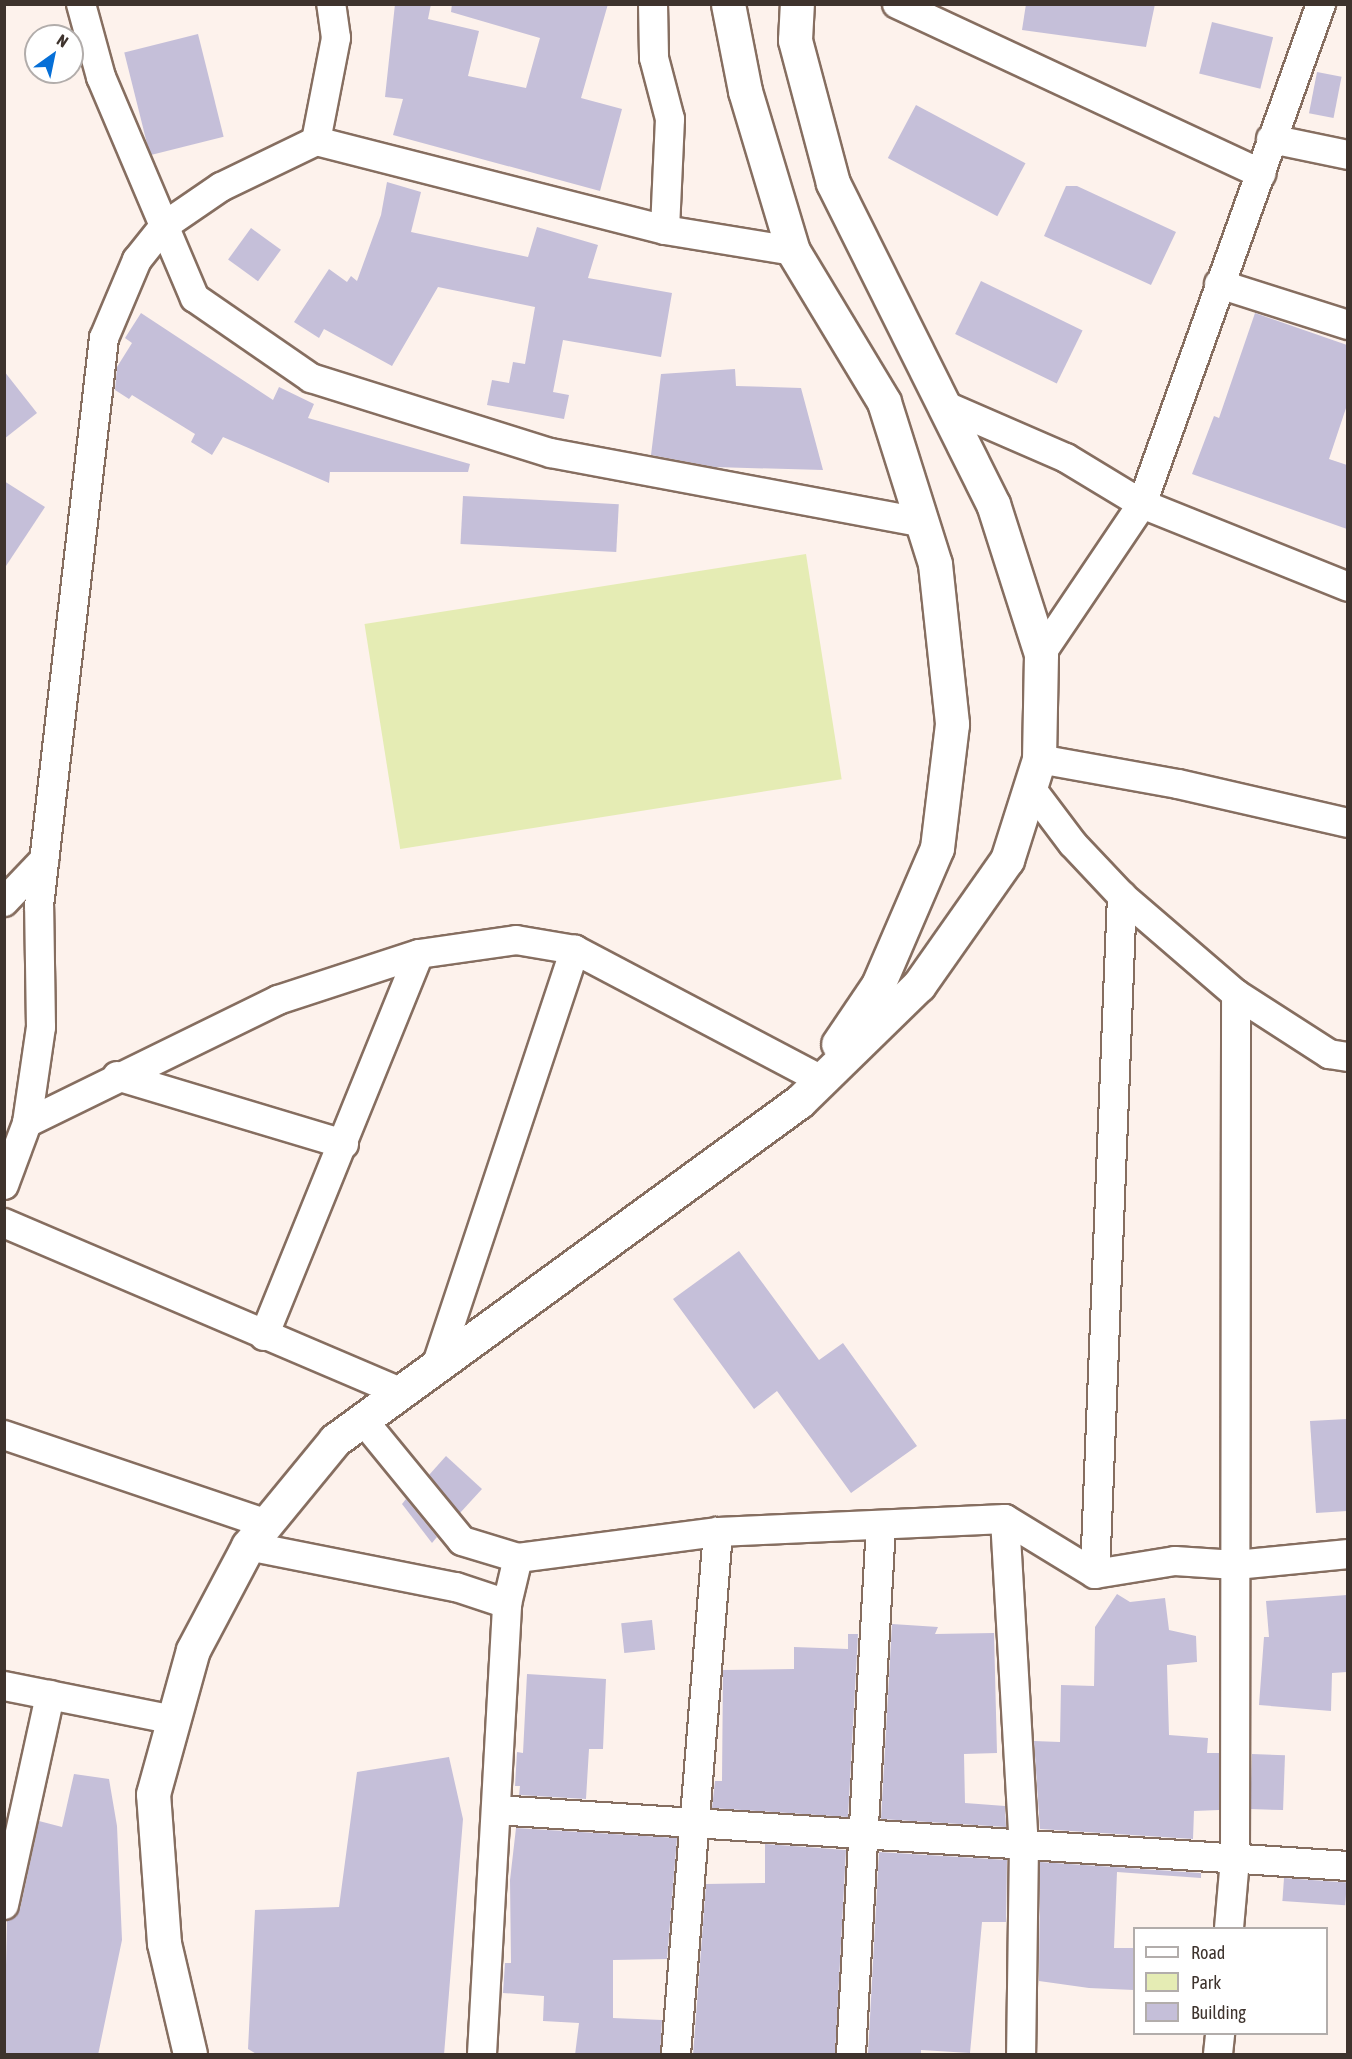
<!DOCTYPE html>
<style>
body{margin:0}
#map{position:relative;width:1352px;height:2059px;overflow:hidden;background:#fdf2ec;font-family:"Asap Condensed",sans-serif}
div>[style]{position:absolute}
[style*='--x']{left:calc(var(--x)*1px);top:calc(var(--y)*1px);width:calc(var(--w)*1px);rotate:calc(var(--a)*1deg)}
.green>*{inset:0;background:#e5ecb4;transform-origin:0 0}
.building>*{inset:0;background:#c5bfd9;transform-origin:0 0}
.roads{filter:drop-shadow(2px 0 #866e60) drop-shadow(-2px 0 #866e60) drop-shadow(0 2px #866e60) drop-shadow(0 -2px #866e60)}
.street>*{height:28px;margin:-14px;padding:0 14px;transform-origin:14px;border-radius:14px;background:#fff}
.secondary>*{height:33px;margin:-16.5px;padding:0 16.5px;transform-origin:16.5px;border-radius:16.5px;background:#fff}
span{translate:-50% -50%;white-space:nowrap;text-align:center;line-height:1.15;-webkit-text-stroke:4.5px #fff;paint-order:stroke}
.frame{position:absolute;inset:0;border:6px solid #3e332d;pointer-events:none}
.legend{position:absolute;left:1133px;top:1927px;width:195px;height:108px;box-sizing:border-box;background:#fff;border:2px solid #b2adab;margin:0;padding:8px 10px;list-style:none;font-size:18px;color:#3e332d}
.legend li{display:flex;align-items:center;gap:12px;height:30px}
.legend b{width:30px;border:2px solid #b2adab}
.north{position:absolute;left:24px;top:24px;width:60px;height:60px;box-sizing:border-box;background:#fff;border:2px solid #b2adab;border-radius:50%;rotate:33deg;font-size:16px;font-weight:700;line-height:24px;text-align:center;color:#3e332d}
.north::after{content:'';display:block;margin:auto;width:21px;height:27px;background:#066fd7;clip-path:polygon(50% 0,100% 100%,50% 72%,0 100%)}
</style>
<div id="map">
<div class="green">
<div style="left:806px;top:554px;width:228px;height:447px;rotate:81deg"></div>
</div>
<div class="building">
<div style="clip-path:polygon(395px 4px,431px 4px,428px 19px,479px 31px,468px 76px,526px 88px,540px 38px,451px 12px,452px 4px,608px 4px,581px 98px,622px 109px,600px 191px,393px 135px,403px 99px,385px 97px)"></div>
<div style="clip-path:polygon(1026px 4px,1155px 4px,1146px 47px,1022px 30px)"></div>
<div style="left:1212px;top:22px;width:63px;height:53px;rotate:14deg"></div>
<div style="left:198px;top:34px;width:106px;height:76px;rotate:76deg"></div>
<div style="left:1317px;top:72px;width:25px;height:42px;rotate:11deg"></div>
<div style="left:916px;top:105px;width:124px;height:60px;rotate:28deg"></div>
<div style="clip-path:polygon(387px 182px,421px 192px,411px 232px,528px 257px,537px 227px,598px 245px,588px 278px,672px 293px,661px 357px,563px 340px,553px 392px,569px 395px,564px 419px,487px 405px,492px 380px,509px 383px,513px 362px,525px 364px,535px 307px,438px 287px,392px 366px,324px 329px,319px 338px,294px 322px,329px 269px,347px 282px,351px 276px,357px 281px,381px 215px)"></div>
<div style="clip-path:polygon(1066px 186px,1077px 186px,1176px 232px,1151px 285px,1044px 236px)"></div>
<div style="left:251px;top:228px;width:37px;height:39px;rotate:36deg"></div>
<div style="left:981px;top:281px;width:113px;height:59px;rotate:26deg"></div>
<div style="clip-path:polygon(141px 313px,273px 400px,279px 387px,314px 404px,308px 418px,470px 464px,468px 472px,330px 472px,329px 483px,223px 437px,212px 455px,191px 442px,195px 434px,132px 395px,129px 399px,115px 390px,117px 367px,132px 343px,125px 338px)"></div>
<div style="clip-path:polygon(1255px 313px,1347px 345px,1347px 405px,1329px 459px,1347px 465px,1347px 529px,1192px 474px,1214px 416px,1219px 418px)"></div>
<div style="clip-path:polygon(735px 369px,736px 386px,801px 388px,823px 470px,714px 467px,651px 455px,661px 374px)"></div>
<div style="clip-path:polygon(4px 371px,37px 413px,4px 439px)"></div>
<div style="clip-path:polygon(4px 481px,45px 507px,4px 569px)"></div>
<div style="left:463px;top:496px;width:156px;height:48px;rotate:3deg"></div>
<div style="clip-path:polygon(739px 1251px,819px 1360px,843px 1343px,917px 1446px,851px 1493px,777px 1391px,754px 1409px,673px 1299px)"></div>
<div style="clip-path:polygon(1347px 1419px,1347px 1511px,1316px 1513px,1310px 1421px)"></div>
<div style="clip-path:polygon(446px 1456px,482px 1489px,460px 1513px,429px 1475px)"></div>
<div style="clip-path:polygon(406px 1499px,437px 1537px,432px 1543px,402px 1504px)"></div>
<div style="clip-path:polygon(1117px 1594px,1130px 1602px,1165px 1598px,1169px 1630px,1196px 1636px,1197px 1662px,1167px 1665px,1169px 1735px,1208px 1738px,1207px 1753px,1219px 1753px,1219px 1810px,1194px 1811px,1193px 1839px,1040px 1829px,1034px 1741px,1060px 1742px,1061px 1685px,1094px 1686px,1095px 1627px)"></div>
<div style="clip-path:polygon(1347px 1595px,1347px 1672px,1332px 1673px,1331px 1711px,1259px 1705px,1264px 1637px,1269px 1637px,1266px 1601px)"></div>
<div style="left:652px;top:1620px;width:30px;height:31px;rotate:84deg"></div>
<div style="clip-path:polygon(892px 1624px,938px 1627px,935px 1634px,994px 1633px,997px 1753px,964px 1754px,965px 1803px,1005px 1806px,1006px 1827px,881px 1819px)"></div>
<div style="clip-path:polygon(848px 1634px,858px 1634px,848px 1817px,712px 1808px,715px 1781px,722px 1781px,723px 1670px,794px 1669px,794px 1647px,848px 1649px)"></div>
<div style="clip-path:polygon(527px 1674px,606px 1679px,603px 1749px,589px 1749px,586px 1799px,519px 1795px,520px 1786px,515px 1786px,517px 1752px,523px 1753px)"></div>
<div style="left:1252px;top:1754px;width:33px;height:55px;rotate:2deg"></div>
<div style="clip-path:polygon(449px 1757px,463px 1819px,444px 2055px,258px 2055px,248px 2049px,255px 1910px,339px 1907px,357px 1772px)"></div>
<div style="clip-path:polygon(74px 1774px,109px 1779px,117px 1826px,122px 1940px,98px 2055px,4px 2055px,7px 1921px,20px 1909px,39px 1821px,62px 1827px)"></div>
<div style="clip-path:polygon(516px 1828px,677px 1838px,667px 1959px,613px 1960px,613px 2018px,662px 2020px,660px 2055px,575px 2055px,579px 2023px,543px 2021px,544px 1996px,503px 1993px,505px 1963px,511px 1963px,510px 1880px)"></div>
<div style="clip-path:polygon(765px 1844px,846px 1850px,835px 2055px,693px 2055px,706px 1884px,765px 1883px)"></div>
<div style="clip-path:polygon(879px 1852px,1007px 1860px,1006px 1922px,982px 1922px,970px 2053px,921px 2050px,921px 2054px,868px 2054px)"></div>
<div style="clip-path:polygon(1040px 1862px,1201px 1873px,1201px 1878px,1117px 1872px,1114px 1948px,1134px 1948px,1134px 1990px,1089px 1988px,1039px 1981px)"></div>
<div style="left:1284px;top:1878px;width:63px;height:23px;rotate:4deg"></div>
</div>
<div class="roads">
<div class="street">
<div style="--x:81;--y:4;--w:76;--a:74.7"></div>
<div style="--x:101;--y:77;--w:240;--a:67"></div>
<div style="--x:195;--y:298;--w:141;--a:34.6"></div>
<div style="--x:311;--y:378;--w:251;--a:17.4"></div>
<div style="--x:551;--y:453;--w:374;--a:10.6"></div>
<div style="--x:653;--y:4;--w:54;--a:88.9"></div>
<div style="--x:654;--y:58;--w:63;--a:75.3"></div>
<div style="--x:670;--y:119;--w:111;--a:92.6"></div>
<div style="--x:897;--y:4;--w:402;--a:25"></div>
<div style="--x:1271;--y:139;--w:79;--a:11.7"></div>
<div style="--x:316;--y:141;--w:105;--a:-79"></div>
<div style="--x:336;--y:38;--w:34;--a:-98"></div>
<div style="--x:1219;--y:284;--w:135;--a:17.6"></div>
<div style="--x:944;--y:405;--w:133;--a:23.5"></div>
<div style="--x:1066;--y:458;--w:89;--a:31.2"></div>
<div style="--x:1142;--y:504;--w:222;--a:21.9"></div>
<div style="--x:1041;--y:654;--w:181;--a:-56"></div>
<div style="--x:1142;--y:504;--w:531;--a:-70.3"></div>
<div style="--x:1039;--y:759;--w:141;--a:10.2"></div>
<div style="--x:1178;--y:784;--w:174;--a:12.9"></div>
<div style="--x:1030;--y:787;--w:71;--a:53"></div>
<div style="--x:1073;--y:844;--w:71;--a:46.7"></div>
<div style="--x:1122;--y:896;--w:150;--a:40.7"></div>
<div style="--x:1236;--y:994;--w:111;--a:32.8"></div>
<div style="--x:1329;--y:1054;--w:19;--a:9"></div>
<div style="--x:4;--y:902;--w:58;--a:-46.4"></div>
<div style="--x:117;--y:1076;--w:237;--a:16.7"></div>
<div style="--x:27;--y:1123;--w:280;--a:-26.1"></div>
<div style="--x:278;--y:1000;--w:148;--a:-18.1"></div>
<div style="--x:419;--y:954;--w:98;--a:-8.2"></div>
<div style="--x:516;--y:940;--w:60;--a:9.6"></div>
<div style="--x:575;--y:950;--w:272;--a:27.8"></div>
<div style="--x:4;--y:1185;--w:66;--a:-69.6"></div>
<div style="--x:27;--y:1123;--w:97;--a:-81.7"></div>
<div style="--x:41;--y:1027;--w:121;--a:-90.9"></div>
<div style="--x:39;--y:906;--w:572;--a:-83.47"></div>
<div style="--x:104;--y:338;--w:85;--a:-67.1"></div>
<div style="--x:137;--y:260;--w:43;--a:-51.5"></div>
<div style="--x:164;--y:226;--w:69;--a:-34.4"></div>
<div style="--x:221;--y:187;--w:106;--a:-25.8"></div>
<div style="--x:316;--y:141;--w:360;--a:14.3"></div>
<div style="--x:665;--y:230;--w:130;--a:9.3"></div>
<div style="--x:4;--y:1223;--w:431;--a:23.1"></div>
<div style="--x:264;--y:1336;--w:412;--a:-67.9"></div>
<div style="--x:436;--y:1367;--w:440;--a:-71.6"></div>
<div style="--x:363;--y:1420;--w:156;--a:50.7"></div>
<div style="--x:462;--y:1541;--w:59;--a:16.9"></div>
<div style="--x:518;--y:1558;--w:202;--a:-7.4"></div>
<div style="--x:718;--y:1532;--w:287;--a:-2.6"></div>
<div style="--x:1005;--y:1519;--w:105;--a:31.4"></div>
<div style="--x:1095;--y:1574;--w:81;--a:-9.2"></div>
<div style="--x:1175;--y:1561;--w:61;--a:3.8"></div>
<div style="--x:1236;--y:1565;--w:113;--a:-5.6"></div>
<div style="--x:4;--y:1435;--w:278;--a:18.7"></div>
<div style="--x:1005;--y:1519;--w:327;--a:86.7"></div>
<div style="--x:1024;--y:1845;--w:209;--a:90.8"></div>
<div style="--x:248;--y:1546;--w:212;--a:11.2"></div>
<div style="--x:456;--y:1587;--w:54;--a:18.4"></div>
<div style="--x:1095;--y:1574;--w:679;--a:-87.72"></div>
<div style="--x:4;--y:1686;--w:173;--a:11.3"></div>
<div style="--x:496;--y:1810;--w:854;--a:3.76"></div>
<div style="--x:4;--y:1905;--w:215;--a:-77.6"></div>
<div style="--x:1229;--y:1928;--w:69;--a:-85"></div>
<div style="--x:1235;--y:1859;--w:865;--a:-89.93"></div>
<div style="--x:482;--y:2054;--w:451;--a:-86.8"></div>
<div style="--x:507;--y:1604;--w:47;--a:-76.6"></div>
<div style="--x:676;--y:2054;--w:524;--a:-85.4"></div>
<div style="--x:851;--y:2054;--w:530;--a:-86.75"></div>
<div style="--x:1218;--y:2054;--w:20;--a:-84"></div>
</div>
<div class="secondary">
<div style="--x:728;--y:4;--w:89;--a:78.9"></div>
<div style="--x:745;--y:91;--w:167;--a:73.3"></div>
<div style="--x:793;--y:251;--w:176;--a:58.9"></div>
<div style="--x:884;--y:402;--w:170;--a:72.5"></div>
<div style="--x:935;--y:564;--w:161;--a:83.9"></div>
<div style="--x:952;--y:724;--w:125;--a:96.9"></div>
<div style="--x:937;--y:848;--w:149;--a:113.3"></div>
<div style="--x:878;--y:985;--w:71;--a:124.1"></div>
<div style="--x:190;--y:2054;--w:114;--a:-103.2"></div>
<div style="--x:164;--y:1943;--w:149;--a:-94.2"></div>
<div style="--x:153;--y:1794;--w:149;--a:-74.5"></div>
<div style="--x:193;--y:1650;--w:118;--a:-62.1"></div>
<div style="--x:248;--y:1546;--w:137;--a:-50.6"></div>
<div style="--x:335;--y:1440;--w:575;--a:-36.09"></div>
<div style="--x:800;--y:1101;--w:166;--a:-44.3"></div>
<div style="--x:919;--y:985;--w:153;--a:-54.9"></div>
<div style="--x:1007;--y:860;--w:106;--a:-72.4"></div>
<div style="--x:1039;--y:759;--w:105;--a:-88.9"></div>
<div style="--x:1041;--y:654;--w:157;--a:-107.7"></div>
<div style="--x:993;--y:504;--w:359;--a:-116.5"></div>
<div style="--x:833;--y:183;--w:148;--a:-104.9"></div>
<div style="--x:795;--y:40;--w:36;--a:-87"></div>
</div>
</div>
<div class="frame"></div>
<ul class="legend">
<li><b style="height:8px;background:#fff"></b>Road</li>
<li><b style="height:16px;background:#e5ecb4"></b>Park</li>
<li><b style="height:16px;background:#c5bfd9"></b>Building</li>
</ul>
<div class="north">N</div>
</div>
